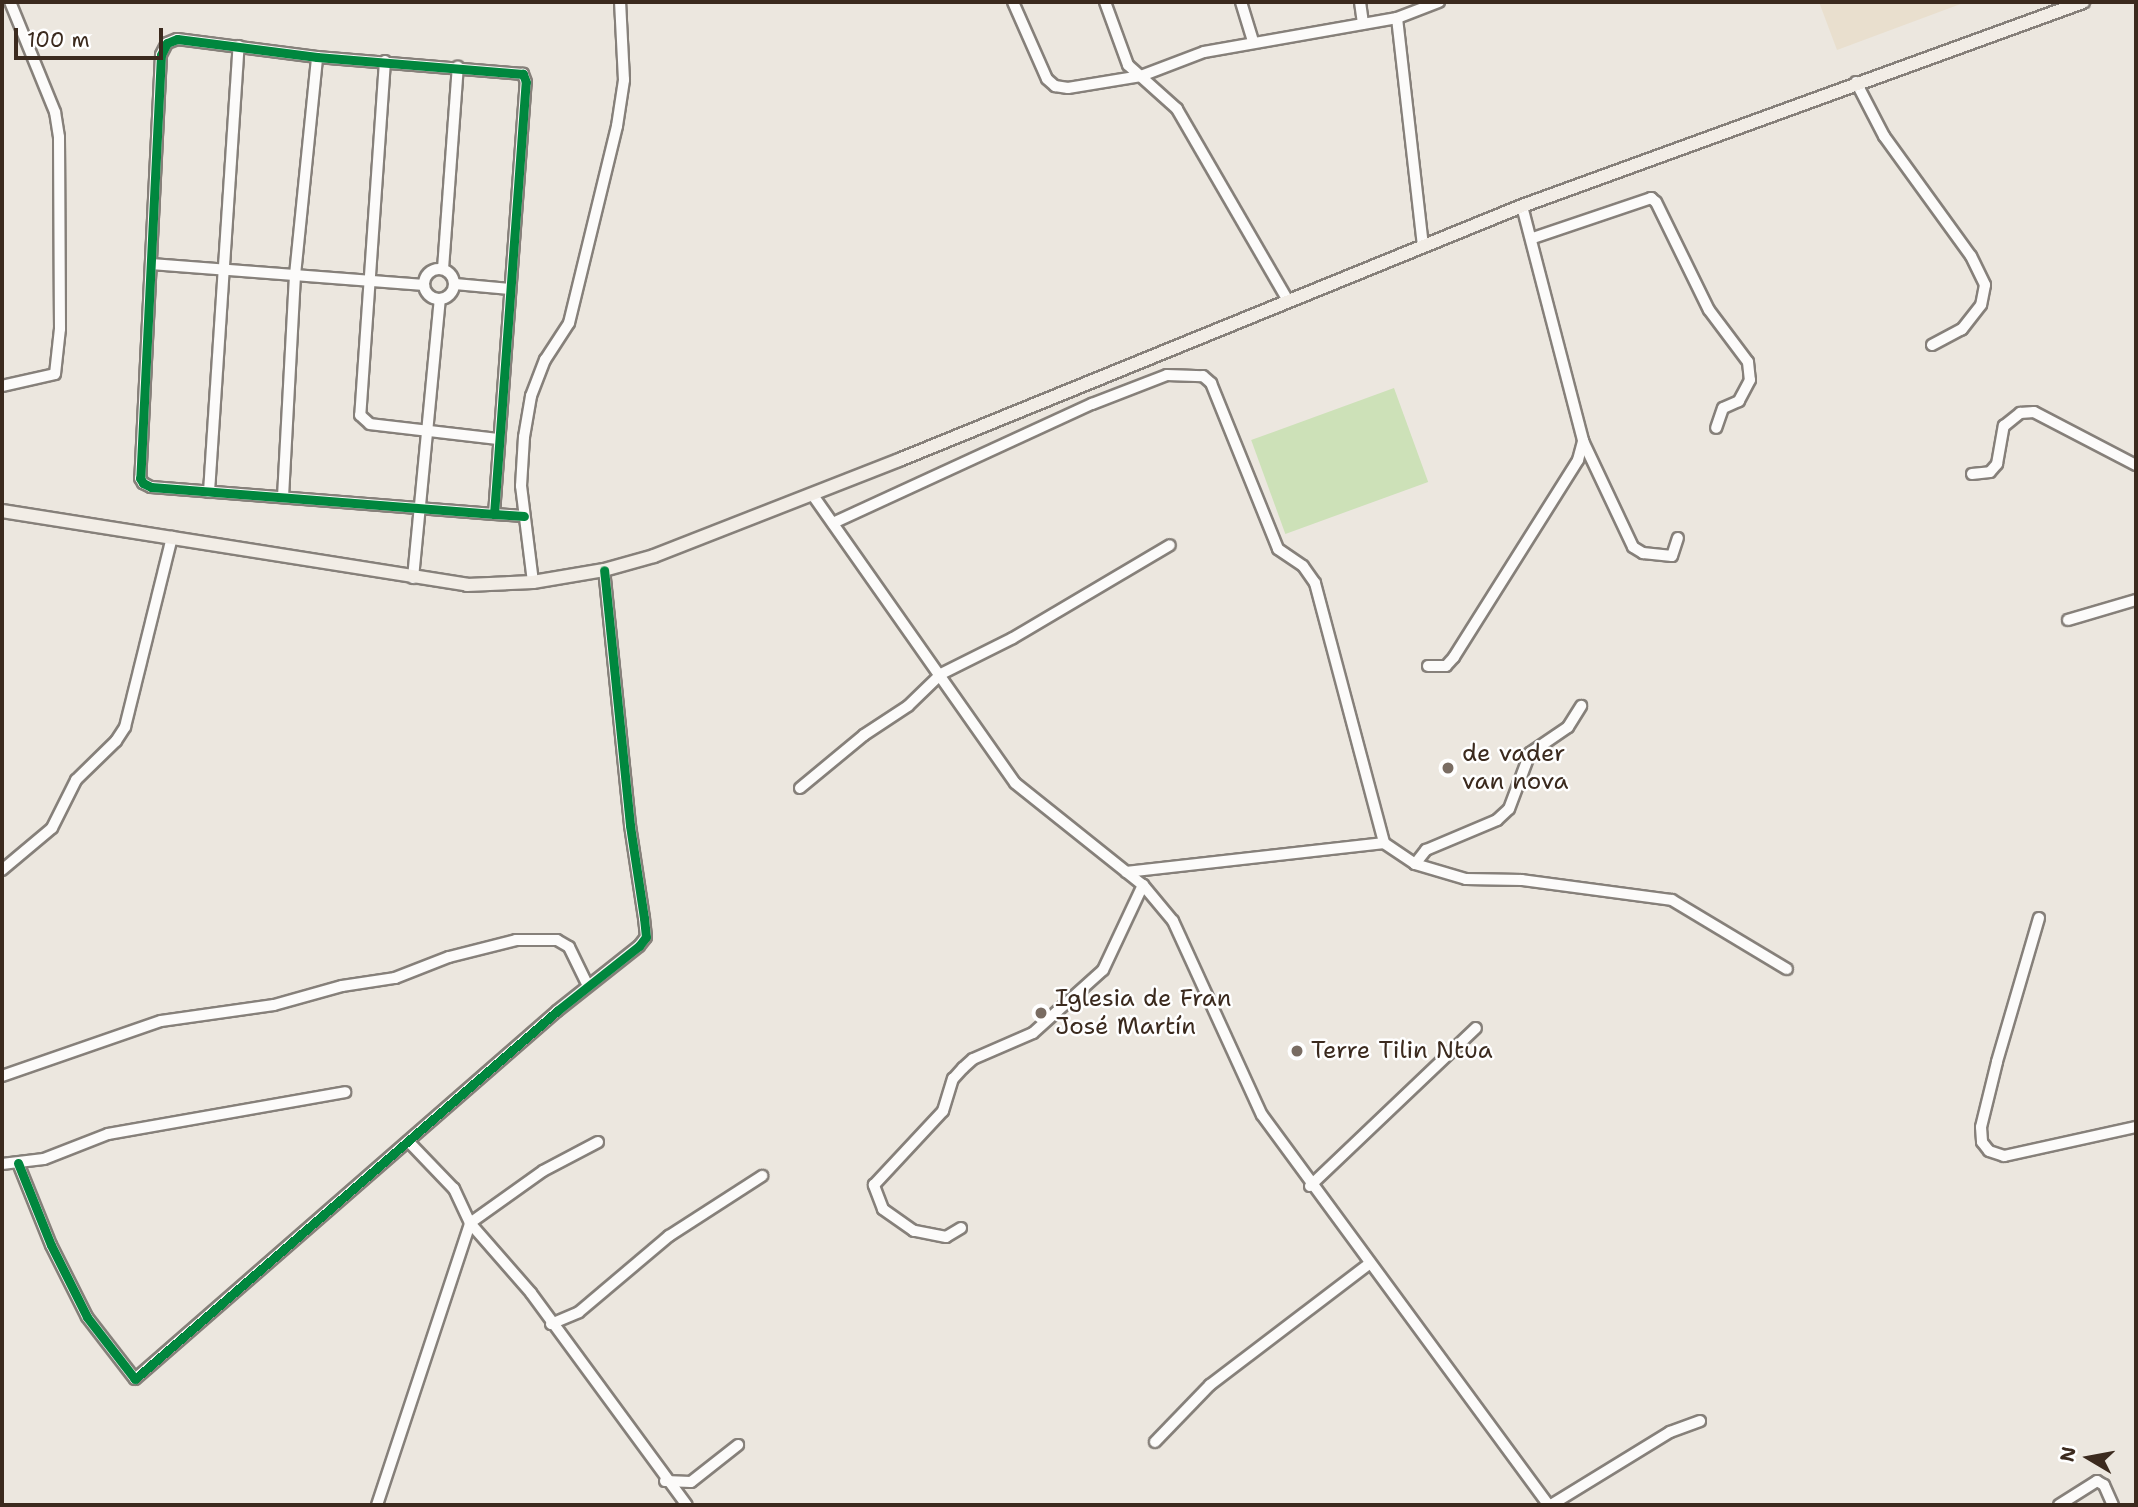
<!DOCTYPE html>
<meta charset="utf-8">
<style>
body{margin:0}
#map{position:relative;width:2138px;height:1507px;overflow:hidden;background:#ece7df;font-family:"Shantell Sans",sans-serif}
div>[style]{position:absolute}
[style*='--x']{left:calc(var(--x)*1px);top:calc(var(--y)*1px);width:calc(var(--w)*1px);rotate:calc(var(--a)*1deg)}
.built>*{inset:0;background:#e9dfce}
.green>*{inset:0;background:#cde1b8;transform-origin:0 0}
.roads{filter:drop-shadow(2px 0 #86807a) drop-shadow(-2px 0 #86807a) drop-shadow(0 2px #86807a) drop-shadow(0 -2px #86807a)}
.minor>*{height:10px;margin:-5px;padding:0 5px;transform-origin:5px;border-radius:5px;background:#fcfbfa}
.minor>.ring{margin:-5px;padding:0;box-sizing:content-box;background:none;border:10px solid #fcfbfa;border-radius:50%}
.major>*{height:12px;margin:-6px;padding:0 6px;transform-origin:6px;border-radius:6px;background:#f2ede6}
.cycleway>*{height:9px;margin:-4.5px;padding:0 4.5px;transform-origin:4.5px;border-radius:4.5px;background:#00873e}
.dots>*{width:19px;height:19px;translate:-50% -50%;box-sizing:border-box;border:4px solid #fff;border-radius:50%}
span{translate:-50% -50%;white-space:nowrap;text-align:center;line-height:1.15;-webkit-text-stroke:5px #fff;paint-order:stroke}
.poi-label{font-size:24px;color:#3b2a1e}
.left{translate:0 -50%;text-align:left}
.frame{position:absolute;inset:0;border:4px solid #3b2a1e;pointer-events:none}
.north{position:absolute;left:2054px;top:1423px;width:70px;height:70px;-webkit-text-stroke:5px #fff;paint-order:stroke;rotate:280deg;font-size:19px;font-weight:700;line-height:28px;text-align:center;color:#3b2a1e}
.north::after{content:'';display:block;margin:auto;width:24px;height:32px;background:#3b2a1e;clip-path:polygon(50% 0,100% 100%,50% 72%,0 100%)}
.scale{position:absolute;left:14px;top:28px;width:149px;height:32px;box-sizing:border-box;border:4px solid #3b2a1e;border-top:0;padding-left:9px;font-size:21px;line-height:24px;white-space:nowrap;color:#3b2a1e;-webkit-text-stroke:5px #fff;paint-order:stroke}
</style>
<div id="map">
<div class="built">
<div style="clip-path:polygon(1819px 2px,1966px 2px,1837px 50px)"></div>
</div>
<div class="green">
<div style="left:1394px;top:388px;width:100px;height:152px;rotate:70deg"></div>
</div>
<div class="roads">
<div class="minor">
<div style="--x:1013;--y:2;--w:84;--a:66.2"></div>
<div style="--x:1047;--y:79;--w:11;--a:41"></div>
<div style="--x:1055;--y:86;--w:13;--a:9"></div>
<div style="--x:1068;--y:88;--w:74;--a:-9.3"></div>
<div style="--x:1141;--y:76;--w:67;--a:-20.9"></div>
<div style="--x:1204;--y:52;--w:196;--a:-10"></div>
<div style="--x:1397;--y:18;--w:230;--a:83.5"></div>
<div style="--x:1105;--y:2;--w:67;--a:69.9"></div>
<div style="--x:1128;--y:65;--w:66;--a:41.9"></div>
<div style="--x:1177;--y:109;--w:220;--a:59.9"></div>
<div style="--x:1241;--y:2;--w:41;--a:72.9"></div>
<div style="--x:1360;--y:2;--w:22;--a:82"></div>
<div style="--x:1397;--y:18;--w:45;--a:-20.9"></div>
<div style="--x:385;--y:61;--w:355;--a:94"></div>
<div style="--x:360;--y:415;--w:13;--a:42"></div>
<div style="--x:370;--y:424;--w:128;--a:6.7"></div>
<div style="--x:1856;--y:82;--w:61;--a:62.6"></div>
<div style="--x:1884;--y:136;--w:148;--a:54.1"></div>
<div style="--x:1971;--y:256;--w:32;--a:64"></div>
<div style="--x:1985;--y:285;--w:20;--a:101"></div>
<div style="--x:1981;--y:305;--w:31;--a:128"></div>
<div style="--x:1962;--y:329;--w:34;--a:152"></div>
<div style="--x:1522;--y:206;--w:243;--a:75.4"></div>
<div style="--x:1583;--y:441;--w:117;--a:64.7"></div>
<div style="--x:1633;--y:547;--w:12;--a:31"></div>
<div style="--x:1643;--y:553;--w:29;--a:6"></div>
<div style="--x:1672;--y:556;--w:19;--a:-72"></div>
<div style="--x:1533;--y:238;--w:125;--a:-18.7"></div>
<div style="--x:1651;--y:198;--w:6;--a:39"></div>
<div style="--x:1656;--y:202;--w:120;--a:63.9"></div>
<div style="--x:1709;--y:310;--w:65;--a:53.1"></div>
<div style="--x:1748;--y:362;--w:18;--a:84"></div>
<div style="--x:1750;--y:380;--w:24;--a:118"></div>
<div style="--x:1739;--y:401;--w:17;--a:156"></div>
<div style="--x:1723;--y:408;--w:21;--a:109"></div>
<div style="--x:151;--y:264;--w:274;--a:4.4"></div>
<div class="ring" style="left:424px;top:269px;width:20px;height:20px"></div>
<div style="--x:443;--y:269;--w:203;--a:-85.8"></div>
<div style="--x:455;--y:284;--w:55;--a:5.2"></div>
<div style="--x:2;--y:386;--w:54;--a:-12.8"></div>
<div style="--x:55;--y:374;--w:45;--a:-83.7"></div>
<div style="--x:60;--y:329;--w:192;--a:-90.3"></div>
<div style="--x:59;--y:137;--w:25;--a:-99"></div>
<div style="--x:55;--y:112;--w:119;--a:-112.2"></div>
<div style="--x:1972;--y:474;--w:18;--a:-6"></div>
<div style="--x:1990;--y:472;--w:11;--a:-49"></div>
<div style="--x:1997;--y:464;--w:39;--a:-80"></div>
<div style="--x:2004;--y:426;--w:21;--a:-39"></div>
<div style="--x:2020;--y:413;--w:14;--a:-4"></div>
<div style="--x:2034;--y:412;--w:115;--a:27.5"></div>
<div style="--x:209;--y:492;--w:447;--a:-86.2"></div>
<div style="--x:812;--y:494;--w:353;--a:54.9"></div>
<div style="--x:1015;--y:783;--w:164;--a:38.6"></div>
<div style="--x:1143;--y:885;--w:47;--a:50.2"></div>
<div style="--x:1173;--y:921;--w:213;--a:65.4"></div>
<div style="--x:1262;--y:1115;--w:484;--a:53.7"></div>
<div style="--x:283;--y:497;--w:222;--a:-86.9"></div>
<div style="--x:295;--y:275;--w:219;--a:-84.2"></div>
<div style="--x:494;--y:514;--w:433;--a:-85.8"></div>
<div style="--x:526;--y:82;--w:9;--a:-111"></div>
<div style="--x:523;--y:74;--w:207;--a:-175.3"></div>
<div style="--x:317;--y:57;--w:141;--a:-172.7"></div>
<div style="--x:177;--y:39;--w:11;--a:158"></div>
<div style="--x:167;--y:43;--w:13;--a:117"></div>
<div style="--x:161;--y:55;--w:424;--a:92.8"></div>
<div style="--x:140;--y:478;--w:6;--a:59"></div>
<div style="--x:143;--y:483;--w:9;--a:27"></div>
<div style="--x:151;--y:487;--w:344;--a:4.5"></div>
<div style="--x:494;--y:514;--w:30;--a:4"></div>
<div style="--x:833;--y:523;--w:285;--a:-24.7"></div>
<div style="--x:1092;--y:404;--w:80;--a:-21.1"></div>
<div style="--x:1167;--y:375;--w:36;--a:2"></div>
<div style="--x:1203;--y:376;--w:11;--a:41"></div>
<div style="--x:1211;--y:383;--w:179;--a:68"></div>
<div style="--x:1278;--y:549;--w:30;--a:34"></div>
<div style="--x:1303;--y:566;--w:21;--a:55"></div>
<div style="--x:1315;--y:583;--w:269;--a:75.1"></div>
<div style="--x:413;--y:578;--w:279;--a:-84.5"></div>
<div style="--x:533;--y:582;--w:97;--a:-97.1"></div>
<div style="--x:521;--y:486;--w:49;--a:-86.5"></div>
<div style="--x:524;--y:437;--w:42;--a:-80.3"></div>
<div style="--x:531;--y:396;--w:39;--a:-69"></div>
<div style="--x:545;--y:360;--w:44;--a:-57"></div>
<div style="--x:569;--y:323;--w:203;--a:-76.3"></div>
<div style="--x:617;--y:126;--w:47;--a:-81.3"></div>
<div style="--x:624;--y:80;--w:78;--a:-92.9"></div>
<div style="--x:2068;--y:620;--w:71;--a:-16.4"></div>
<div style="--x:1428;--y:666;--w:18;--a:0"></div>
<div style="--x:1446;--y:666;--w:12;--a:-48"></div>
<div style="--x:1454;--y:657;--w:233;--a:-57.8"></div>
<div style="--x:1578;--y:460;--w:20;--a:-75"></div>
<div style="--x:800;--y:788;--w:83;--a:-39.6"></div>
<div style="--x:864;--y:735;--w:53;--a:-33.4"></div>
<div style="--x:908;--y:706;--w:46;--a:-44.1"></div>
<div style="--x:941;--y:674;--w:80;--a:-26.6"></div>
<div style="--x:1013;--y:638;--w:182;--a:-30.6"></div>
<div style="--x:1415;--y:864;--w:18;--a:-52"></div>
<div style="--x:1426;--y:850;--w:77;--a:-22.9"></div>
<div style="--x:1497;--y:820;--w:16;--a:-43"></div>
<div style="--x:1509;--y:809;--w:60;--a:-69.4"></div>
<div style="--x:1530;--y:753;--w:46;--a:-34.4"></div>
<div style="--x:1568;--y:727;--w:25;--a:-58"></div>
<div style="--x:2;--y:870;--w:65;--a:-40"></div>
<div style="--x:52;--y:828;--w:54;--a:-63.4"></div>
<div style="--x:76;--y:780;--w:56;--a:-44.3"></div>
<div style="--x:116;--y:741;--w:17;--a:-57"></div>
<div style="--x:125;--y:727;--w:196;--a:-76.1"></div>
<div style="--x:1126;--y:872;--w:260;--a:-6.4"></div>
<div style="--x:1384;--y:843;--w:37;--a:34"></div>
<div style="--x:1415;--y:864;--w:53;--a:16.4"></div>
<div style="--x:1466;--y:879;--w:56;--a:1"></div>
<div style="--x:1522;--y:880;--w:151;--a:7.6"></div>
<div style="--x:1672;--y:900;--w:134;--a:31"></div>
<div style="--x:2039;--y:918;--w:150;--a:106.3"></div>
<div style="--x:1997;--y:1062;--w:67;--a:103.8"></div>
<div style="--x:1981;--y:1127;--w:15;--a:86"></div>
<div style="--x:1982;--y:1142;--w:11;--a:52"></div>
<div style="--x:1989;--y:1151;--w:16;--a:18"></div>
<div style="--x:2004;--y:1156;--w:135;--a:-12.4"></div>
<div style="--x:2;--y:1076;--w:168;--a:-19.1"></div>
<div style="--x:161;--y:1021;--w:114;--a:-8.1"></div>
<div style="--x:274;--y:1005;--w:71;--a:-15.6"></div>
<div style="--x:342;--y:986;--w:54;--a:-8.6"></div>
<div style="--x:395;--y:978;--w:58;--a:-21.3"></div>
<div style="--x:449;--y:957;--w:69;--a:-14.2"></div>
<div style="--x:516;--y:940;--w:41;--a:0"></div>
<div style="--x:557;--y:940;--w:14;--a:30"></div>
<div style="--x:569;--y:947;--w:43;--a:64"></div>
<div style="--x:598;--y:1142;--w:62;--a:152.2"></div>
<div style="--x:543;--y:1171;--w:90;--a:144.5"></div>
<div style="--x:470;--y:1223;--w:93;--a:48.9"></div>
<div style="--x:531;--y:1293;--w:263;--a:53.7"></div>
<div style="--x:18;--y:1163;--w:88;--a:68.1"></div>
<div style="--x:51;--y:1245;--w:80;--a:63.4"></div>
<div style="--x:87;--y:1317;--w:78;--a:52.3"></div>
<div style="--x:135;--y:1379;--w:560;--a:-41.09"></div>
<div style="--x:557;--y:1011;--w:105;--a:-38.4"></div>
<div style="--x:639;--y:946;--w:11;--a:-52"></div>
<div style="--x:646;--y:937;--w:19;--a:-96"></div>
<div style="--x:644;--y:918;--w:94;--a:-98.6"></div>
<div style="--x:630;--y:825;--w:256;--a:-95.8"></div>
<div style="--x:2;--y:1164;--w:42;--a:-6.8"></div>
<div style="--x:44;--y:1159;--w:69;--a:-21.3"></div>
<div style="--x:108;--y:1134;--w:241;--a:-10"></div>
<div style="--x:1310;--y:1186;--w:229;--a:-43.6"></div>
<div style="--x:961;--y:1228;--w:17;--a:149"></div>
<div style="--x:946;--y:1237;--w:33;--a:-169"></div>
<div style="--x:914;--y:1231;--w:38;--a:-145"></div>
<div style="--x:883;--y:1209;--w:26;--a:-111"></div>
<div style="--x:874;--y:1185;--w:101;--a:-47"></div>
<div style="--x:943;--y:1111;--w:34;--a:-73"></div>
<div style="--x:953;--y:1079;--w:15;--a:-48"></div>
<div style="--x:963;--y:1068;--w:13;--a:-42"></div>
<div style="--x:973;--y:1059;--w:65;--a:-23.4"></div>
<div style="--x:1033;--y:1033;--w:94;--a:-42"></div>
<div style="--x:1103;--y:970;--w:94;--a:-64.8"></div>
<div style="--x:551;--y:1324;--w:30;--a:-23"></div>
<div style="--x:579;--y:1312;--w:118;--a:-40.2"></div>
<div style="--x:669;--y:1236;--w:111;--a:-32.8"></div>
<div style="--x:1155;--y:1442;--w:79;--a:-46"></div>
<div style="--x:1210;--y:1385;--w:201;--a:-37.3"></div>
<div style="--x:665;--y:1481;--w:26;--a:2"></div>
<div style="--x:691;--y:1482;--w:60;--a:-38.2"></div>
<div style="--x:377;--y:1505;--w:297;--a:-71.7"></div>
<div style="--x:470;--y:1223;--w:38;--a:-115"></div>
<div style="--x:454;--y:1189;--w:66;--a:-133.8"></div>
<div style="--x:1551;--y:1505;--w:140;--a:-31.5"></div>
<div style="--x:1670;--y:1432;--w:32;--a:-20"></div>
<div style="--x:2059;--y:1505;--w:45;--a:-32.3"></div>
<div style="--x:2097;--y:1481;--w:8;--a:30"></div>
<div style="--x:2104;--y:1485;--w:22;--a:66"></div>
</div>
<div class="major">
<div style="--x:2;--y:511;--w:471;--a:9"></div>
<div style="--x:467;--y:585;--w:66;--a:-2.6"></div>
<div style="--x:533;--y:582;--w:72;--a:-9.6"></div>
<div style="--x:604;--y:570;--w:52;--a:-15.6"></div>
<div style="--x:654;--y:556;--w:263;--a:-21.4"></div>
<div style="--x:899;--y:460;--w:673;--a:-22.18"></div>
<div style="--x:1522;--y:206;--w:597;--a:-19.98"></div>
</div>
</div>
<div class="cycleway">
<div style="--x:494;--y:514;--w:433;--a:-85.8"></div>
<div style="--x:526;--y:82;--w:9;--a:-111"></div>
<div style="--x:523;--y:74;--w:207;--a:-175.3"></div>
<div style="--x:317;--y:57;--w:141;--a:-172.7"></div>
<div style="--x:177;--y:39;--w:11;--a:158"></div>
<div style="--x:167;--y:43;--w:13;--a:117"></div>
<div style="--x:161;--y:55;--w:424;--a:92.8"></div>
<div style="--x:140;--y:478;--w:6;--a:59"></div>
<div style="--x:143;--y:483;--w:9;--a:27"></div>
<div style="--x:151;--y:487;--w:344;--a:4.5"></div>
<div style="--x:494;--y:514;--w:30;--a:4"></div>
<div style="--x:18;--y:1163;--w:88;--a:68.1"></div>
<div style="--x:51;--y:1245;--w:80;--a:63.4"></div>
<div style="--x:87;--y:1317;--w:78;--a:52.3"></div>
<div style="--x:135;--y:1379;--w:560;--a:-41.09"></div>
<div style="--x:557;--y:1011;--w:105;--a:-38.4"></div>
<div style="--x:639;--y:946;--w:11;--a:-52"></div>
<div style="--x:646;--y:937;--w:19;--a:-96"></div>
<div style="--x:644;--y:918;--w:94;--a:-98.6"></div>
<div style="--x:630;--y:825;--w:256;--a:-95.8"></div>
</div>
<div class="dots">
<div style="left:1448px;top:768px;background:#796c62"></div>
<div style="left:1041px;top:1013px;background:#796c62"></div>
<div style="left:1297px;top:1051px;background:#796c62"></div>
</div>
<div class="poi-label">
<span class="left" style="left:1462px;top:768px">de vader<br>van nova</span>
<span class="left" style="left:1055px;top:1013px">Iglesia de Fran<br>José Martín</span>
<span class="left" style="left:1311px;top:1051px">Terre Tilin Ntua</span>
</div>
<div class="frame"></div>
<div class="north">N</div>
<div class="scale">100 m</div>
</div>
